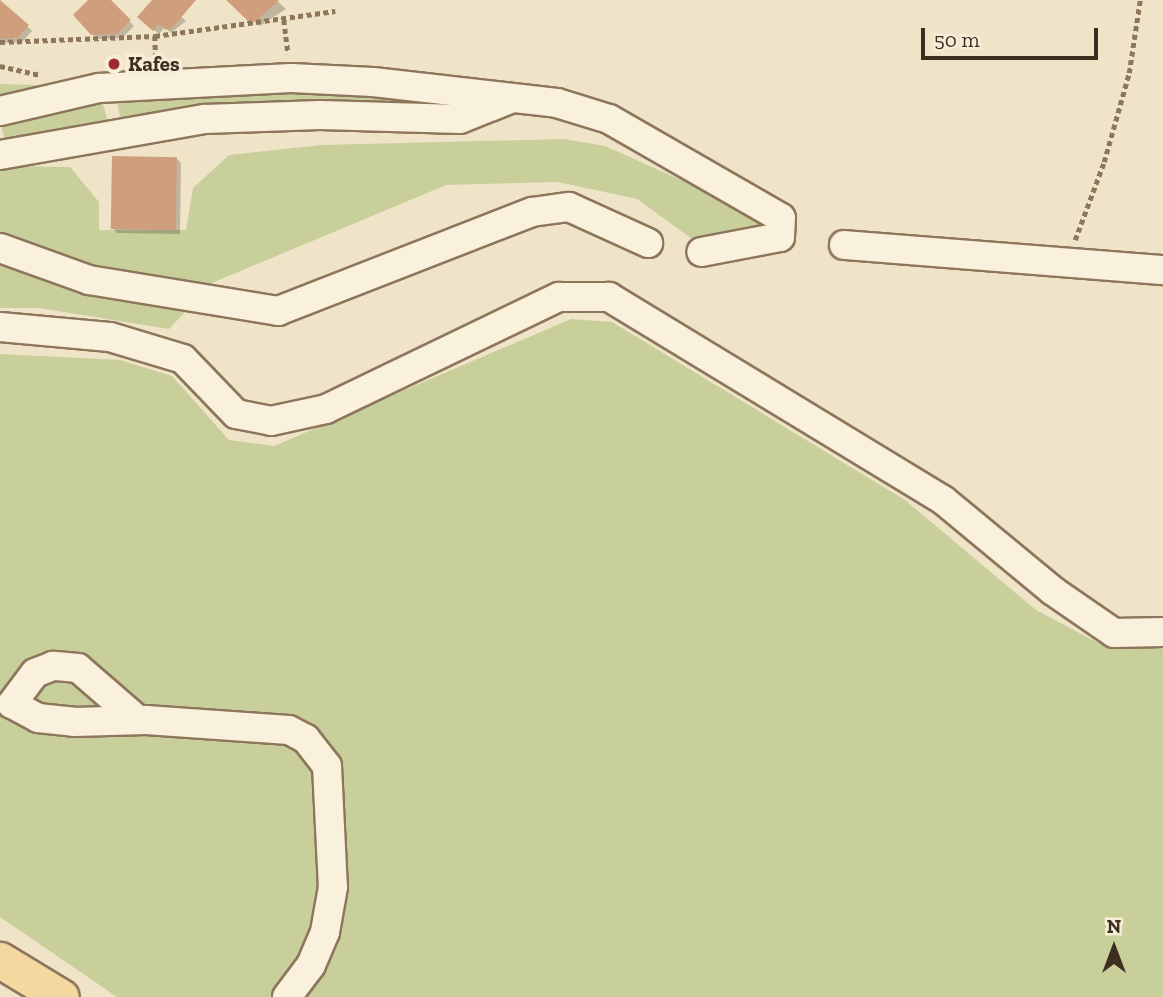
<!DOCTYPE html>
<style>
body{margin:0}
#map{position:relative;width:1163px;height:997px;overflow:hidden;background:#f0e4c8;font-family:"Zilla Slab",serif}
div>[style]{position:absolute}
[style*='--x']{left:calc(var(--x)*1px);top:calc(var(--y)*1px);width:calc(var(--w)*1px);rotate:calc(var(--a)*1deg)}
.green>*{inset:0;background:#c9cf9b;transform-origin:0 0}
.shadow>*{inset:0;background:#0003}
.building>*{inset:0;background:#cf9f7d;transform-origin:0 0}
.path>*{height:4.5px;margin-top:-2.25px;transform-origin:0;background:repeating-linear-gradient(90deg,#8d765c 0 5px,transparent 0 8.5px)}
.roads{filter:drop-shadow(2px 0 #8d765c) drop-shadow(-2px 0 #8d765c) drop-shadow(0 2px #8d765c) drop-shadow(0 -2px #8d765c)}
.minor>*{height:28px;margin:-14px;padding:0 14px;transform-origin:14px;border-radius:14px;background:#faf1dc}
.major>*{height:35px;margin:-17.5px;padding:0 17.5px;transform-origin:17.5px;border-radius:17.5px;background:#f3d9a0}
.dots>*{width:19px;height:19px;translate:-50% -50%;box-sizing:border-box;border:4px solid #f7eed8;border-radius:50%}
span{translate:-50% -50%;white-space:nowrap;text-align:center;line-height:1.15;-webkit-text-stroke:7px #f7eed8;paint-order:stroke}
.poi-label{font-size:21px;color:#3d2e20;font-weight:700}
.left{translate:0 -50%;text-align:left}
.north{position:absolute;left:1079px;top:913px;width:70px;height:70px;-webkit-text-stroke:5px #f7eed8;paint-order:stroke;rotate:0deg;font-size:19px;font-weight:700;line-height:28px;text-align:center;color:#3d2e20}
.north::after{content:'';display:block;margin:auto;width:24px;height:32px;background:#3d2e20;clip-path:polygon(50% 0,100% 100%,50% 72%,0 100%)}
.scale{position:absolute;left:921px;top:28px;width:177px;height:32px;box-sizing:border-box;border:4px solid #3d2e20;border-top:0;padding-left:9px;font-size:21px;line-height:24px;white-space:nowrap;color:#3d2e20;-webkit-text-stroke:5px #f7eed8;paint-order:stroke}
</style>
<div id="map">
<div class="green">
<div style="clip-path:polygon(0 84px,72px 86px,0 105px)"></div>
<div style="clip-path:polygon(218px 89px,399px 94px,473px 105px,121px 121px,116px 97px)"></div>
<div style="left:102px;top:100px;width:23px;height:104px;rotate:75deg"></div>
<div style="clip-path:polygon(564px 139px,605px 146px,764px 217px,768px 228px,695px 241px,637px 199px,558px 182px,446px 185px,212px 283px,169px 329px,39px 308px,0 308px,0 166px,70px 167px,99px 202px,99px 230px,186px 230px,193px 188px,229px 155px,322px 145px)"></div>
<div style="clip-path:polygon(571px 319px,612px 322px,905px 500px,1036px 610px,1102px 645px,1163px 646px,1163px 997px,117px 997px,0 917px,0 354px,120px 360px,172px 376px,229px 440px,274px 446px)"></div>
</div>
<div class="shadow">
<div style="clip-path:polygon(108px 0,134px 26px,122px 38px,98px 39px,76px 15px)"></div>
<div style="clip-path:polygon(154px 0,163px 0,186px 21px,171px 33px,165px 27px,159px 34px,144px 22px)"></div>
<div style="clip-path:polygon(276px 0,286px 9px,260px 26px,230px 1px)"></div>
<div style="clip-path:polygon(3px 3px,32px 31px,22px 42px,0 43px)"></div>
<div style="clip-path:polygon(177px 159px,181px 163px,180px 234px,117px 233px,113px 228px)"></div>
</div>
<div class="building">
<div style="clip-path:polygon(0 0,29px 25px,17px 38px,0 39px)"></div>
<div style="clip-path:polygon(88px 0,111px 0,131px 20px,117px 34px,91px 35px,73px 15px)"></div>
<div style="clip-path:polygon(152px 0,196px 0,173px 27px,166px 30px,159px 24px,153px 31px,137px 17px)"></div>
<div style="clip-path:polygon(226px 0,279px 0,255px 22px,248px 21px)"></div>
<div style="left:112px;top:156px;width:65px;height:73px;rotate:1deg"></div>
</div>
<div class="path">
<div style="--x:284;--y:20;--w:34;--a:83"></div>
<div style="--x:155;--y:36;--w:23;--a:88"></div>
<div style="--x:0;--y:42;--w:155;--a:-2.2"></div>
<div style="--x:155;--y:36;--w:182;--a:-7.9"></div>
<div style="--x:0;--y:66;--w:41;--a:12.7"></div>
<div style="--x:1075;--y:240;--w:83;--a:-69.6"></div>
<div style="--x:1104;--y:162;--w:92;--a:-74.3"></div>
<div style="--x:1129;--y:73;--w:74;--a:-81.4"></div>
</div>
<div class="roads">
<div class="minor">
<div style="--x:0;--y:111;--w:102;--a:-13.1"></div>
<div style="--x:99;--y:88;--w:192;--a:-3"></div>
<div style="--x:291;--y:78;--w:82;--a:2.8"></div>
<div style="--x:373;--y:82;--w:185;--a:6.5"></div>
<div style="--x:557;--y:103;--w:54;--a:17.1"></div>
<div style="--x:609;--y:119;--w:198;--a:29.9"></div>
<div style="--x:781;--y:218;--w:19;--a:93"></div>
<div style="--x:780;--y:237;--w:80;--a:169.2"></div>
<div style="--x:0;--y:155;--w:208;--a:-10"></div>
<div style="--x:205;--y:119;--w:115;--a:-2"></div>
<div style="--x:320;--y:115;--w:140;--a:1.6"></div>
<div style="--x:460;--y:119;--w:54;--a:-21.8"></div>
<div style="--x:844;--y:245;--w:320;--a:4.5"></div>
<div style="--x:0;--y:248;--w:95;--a:19.8"></div>
<div style="--x:89;--y:280;--w:192;--a:9.3"></div>
<div style="--x:278;--y:311;--w:273;--a:-21.3"></div>
<div style="--x:532;--y:212;--w:37;--a:-8"></div>
<div style="--x:569;--y:207;--w:87;--a:24.5"></div>
<div style="--x:0;--y:327;--w:110;--a:5.2"></div>
<div style="--x:110;--y:337;--w:76;--a:16.8"></div>
<div style="--x:183;--y:359;--w:76;--a:46.1"></div>
<div style="--x:236;--y:414;--w:36;--a:11"></div>
<div style="--x:271;--y:421;--w:56;--a:-12.3"></div>
<div style="--x:326;--y:409;--w:259;--a:-25.7"></div>
<div style="--x:559;--y:297;--w:50;--a:0"></div>
<div style="--x:609;--y:297;--w:391;--a:31.3"></div>
<div style="--x:943;--y:500;--w:143;--a:39.6"></div>
<div style="--x:1053;--y:591;--w:74;--a:34.5"></div>
<div style="--x:1114;--y:633;--w:49;--a:-1.2"></div>
<div style="--x:138;--y:720;--w:79;--a:-139.1"></div>
<div style="--x:78;--y:668;--w:25;--a:-175"></div>
<div style="--x:53;--y:666;--w:19;--a:159"></div>
<div style="--x:35;--y:673;--w:39;--a:127"></div>
<div style="--x:12;--y:704;--w:30;--a:28"></div>
<div style="--x:38;--y:718;--w:36;--a:6"></div>
<div style="--x:74;--y:722;--w:72;--a:-1.6"></div>
<div style="--x:146;--y:720;--w:143;--a:4"></div>
<div style="--x:289;--y:730;--w:19;--a:28"></div>
<div style="--x:306;--y:739;--w:34;--a:52"></div>
<div style="--x:327;--y:766;--w:121;--a:87.2"></div>
<div style="--x:333;--y:887;--w:46;--a:100.1"></div>
<div style="--x:325;--y:932;--w:36;--a:113"></div>
<div style="--x:311;--y:965;--w:40;--a:127"></div>
</div>
<div class="major">
<div style="--x:0;--y:960;--w:71;--a:31.2"></div>
</div>
</div>
<div class="dots">
<div style="left:114px;top:64px;background:#9e2a2b"></div>
</div>
<div class="poi-label">
<span class="left" style="left:128px;top:64px">Kafes</span>
</div>
<div class="north">N</div>
<div class="scale">50 m</div>
</div>
